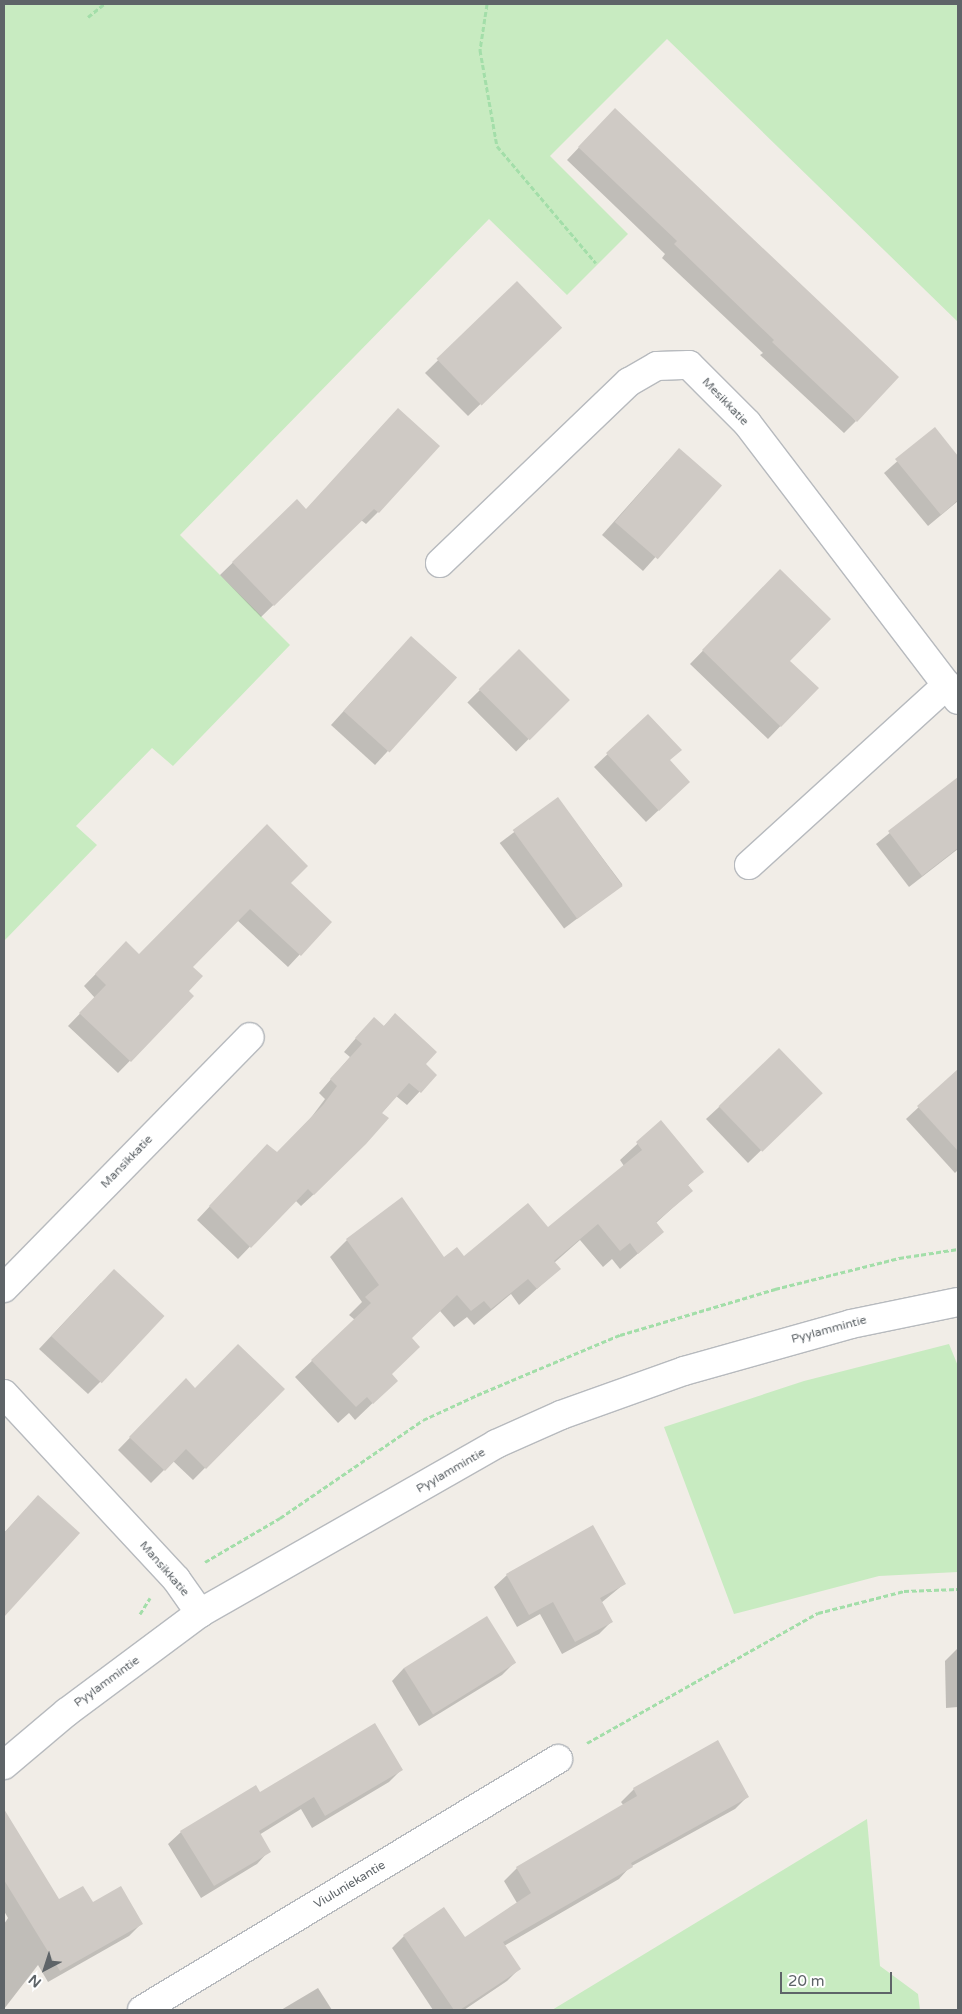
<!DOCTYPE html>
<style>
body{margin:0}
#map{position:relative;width:962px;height:2014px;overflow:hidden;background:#f1ede7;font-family:"Varela Round",sans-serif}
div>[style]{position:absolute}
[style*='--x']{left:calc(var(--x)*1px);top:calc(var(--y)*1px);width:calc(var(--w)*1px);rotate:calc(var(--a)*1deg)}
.green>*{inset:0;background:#c8ebc1}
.shadow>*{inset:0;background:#0003;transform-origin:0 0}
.building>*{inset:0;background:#cfcac5;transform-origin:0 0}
.path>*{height:3px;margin-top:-1.5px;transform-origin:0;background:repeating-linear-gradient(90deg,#a3dea9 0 5px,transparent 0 7.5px)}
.roads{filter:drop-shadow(1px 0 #b7babe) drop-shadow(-1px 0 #b7babe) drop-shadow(0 1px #b7babe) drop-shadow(0 -1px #b7babe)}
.minor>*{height:28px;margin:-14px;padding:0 14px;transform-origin:14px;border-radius:14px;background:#fff}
span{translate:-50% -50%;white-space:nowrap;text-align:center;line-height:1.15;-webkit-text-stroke:5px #fff;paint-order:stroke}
.street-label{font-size:12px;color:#5e6468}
.frame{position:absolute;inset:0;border:5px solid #5e6468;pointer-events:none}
.north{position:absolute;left:20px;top:1944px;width:50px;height:50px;-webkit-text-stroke:4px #fff;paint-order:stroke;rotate:220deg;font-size:14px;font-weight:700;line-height:20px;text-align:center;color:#5e6468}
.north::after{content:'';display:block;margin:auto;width:18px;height:22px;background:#5e6468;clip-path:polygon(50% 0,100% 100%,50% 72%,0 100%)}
.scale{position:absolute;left:780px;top:1972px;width:112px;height:22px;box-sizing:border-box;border:2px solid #5e6468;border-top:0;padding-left:6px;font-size:15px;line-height:18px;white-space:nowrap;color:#5e6468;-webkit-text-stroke:4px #fff;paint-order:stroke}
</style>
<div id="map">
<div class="green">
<div style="clip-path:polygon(4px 4px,958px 4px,958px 322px,667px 39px,550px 156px,628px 234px,567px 295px,489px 219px,180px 535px,290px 645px,173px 766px,152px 748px,76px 826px,97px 845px,4px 941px)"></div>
<div style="clip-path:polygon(949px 1344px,958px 1366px,958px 1572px,879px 1576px,734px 1614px,664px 1427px,804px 1381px)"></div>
<div style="clip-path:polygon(867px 1819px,880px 1966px,918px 1994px,920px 2010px,552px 2010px)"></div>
</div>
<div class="shadow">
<div style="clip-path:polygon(603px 122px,856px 421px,844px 433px,760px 355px,763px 353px,662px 258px,665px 254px,567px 160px)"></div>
<div style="clip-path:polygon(517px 283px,547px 340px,468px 416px,425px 373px)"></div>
<div style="clip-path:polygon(386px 422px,378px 512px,366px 524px,361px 520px,261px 617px,220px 575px,297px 500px,306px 510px)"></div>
<div style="clip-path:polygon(934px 429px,958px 458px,958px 501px,928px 526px,884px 473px)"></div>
<div style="clip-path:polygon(667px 462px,720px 485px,643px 571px,602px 535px)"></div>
<div style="clip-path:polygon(780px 571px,788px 661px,817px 688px,768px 739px,690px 664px)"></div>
<div style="clip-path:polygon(399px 650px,456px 677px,375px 765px,331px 725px)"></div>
<div style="left:519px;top:651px;width:69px;height:73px;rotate:45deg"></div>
<div style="clip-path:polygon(648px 716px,669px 761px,676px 794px,646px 822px,594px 767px)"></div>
<div style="clip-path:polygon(958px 778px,958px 849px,909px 887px,876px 844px)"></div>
<div style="left:558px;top:799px;width:107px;height:73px;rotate:53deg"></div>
<div style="clip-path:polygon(289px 883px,330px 922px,288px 967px,237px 920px,192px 967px,187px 991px,193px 996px,118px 1073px,68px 1026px,95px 998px,84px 986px,114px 955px,139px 955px)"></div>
<div style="clip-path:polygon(395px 1015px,424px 1064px,435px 1075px,407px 1105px,396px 1096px,314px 1194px,301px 1206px,295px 1200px,238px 1259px,197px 1220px,255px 1158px,277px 1154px,310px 1119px,325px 1099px,319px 1093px,350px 1057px,344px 1052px,362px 1031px,383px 1027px)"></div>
<div style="clip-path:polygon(954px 1074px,958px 1079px,958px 1170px,955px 1173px,906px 1119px)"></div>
<div style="clip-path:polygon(808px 1105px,748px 1163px,706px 1119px,719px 1107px)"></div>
<div style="clip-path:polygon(661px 1122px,702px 1172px,687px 1186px,691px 1191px,656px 1223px,663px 1232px,620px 1269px,612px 1259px,603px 1267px,580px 1240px,554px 1263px,559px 1269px,519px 1305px,511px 1294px,474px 1325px,467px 1317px,454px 1327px,440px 1311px,411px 1338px,379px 1397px,355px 1420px,349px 1413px,338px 1423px,295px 1377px,355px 1320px,349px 1315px,362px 1302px,330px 1257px,347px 1240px,444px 1259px,464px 1258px,548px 1229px,624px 1166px,620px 1160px)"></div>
<div style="clip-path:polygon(101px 1283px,100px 1382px,88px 1394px,39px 1349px)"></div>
<div style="clip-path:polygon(186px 1380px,195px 1390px,283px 1389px,193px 1480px,173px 1461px,151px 1483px,118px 1450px)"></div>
<div style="clip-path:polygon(26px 1509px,79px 1533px,4px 1615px,4px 1533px)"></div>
<div style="clip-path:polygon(507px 1575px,624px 1584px,601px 1603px,611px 1622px,599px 1634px,562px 1654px,540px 1614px,517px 1627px,494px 1587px)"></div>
<div style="clip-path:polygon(957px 1649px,958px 1707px,946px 1708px,945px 1661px)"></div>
<div style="clip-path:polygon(514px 1663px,502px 1675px,419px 1726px,392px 1681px,404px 1668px)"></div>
<div style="clip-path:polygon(402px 1769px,389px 1782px,312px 1828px,301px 1809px,259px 1835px,269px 1851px,257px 1864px,201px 1898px,168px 1844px,181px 1832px,259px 1794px)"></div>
<div style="clip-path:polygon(634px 1789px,748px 1796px,735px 1809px,630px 1867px,619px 1879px,504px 1946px,519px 1969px,507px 1981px,464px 2010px,433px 2010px,392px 1948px,404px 1936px,464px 1939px,517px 1903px,504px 1881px,517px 1868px,624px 1806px,621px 1802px)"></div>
<div style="clip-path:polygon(21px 1839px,59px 1901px,92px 1903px,141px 1924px,129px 1936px,48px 1982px,38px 1965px,4px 2009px,4px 1924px,8px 1918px,4px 1911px,4px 1850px)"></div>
<div style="clip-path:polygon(318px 1988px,332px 2010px,281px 2010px)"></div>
</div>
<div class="building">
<div style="clip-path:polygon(615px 108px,899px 377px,857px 422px,772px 342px,774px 340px,674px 244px,677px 241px,578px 147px)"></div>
<div style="left:517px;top:281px;width:65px;height:112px;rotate:46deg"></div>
<div style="clip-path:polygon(398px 408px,440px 446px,379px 513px,374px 509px,274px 606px,232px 562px,297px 499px,306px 509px)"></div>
<div style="clip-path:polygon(935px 427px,958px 456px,958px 500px,941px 515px,895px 459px)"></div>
<div style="left:679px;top:448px;width:57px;height:98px;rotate:41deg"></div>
<div style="clip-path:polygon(780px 569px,831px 619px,790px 661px,819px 688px,781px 727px,702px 650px)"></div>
<div style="left:411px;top:636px;width:62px;height:101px;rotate:42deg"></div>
<div style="left:519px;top:649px;width:72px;height:57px;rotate:45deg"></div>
<div style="clip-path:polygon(648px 714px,682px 750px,670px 760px,690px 782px,659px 811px,606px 753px)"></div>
<div style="clip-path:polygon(958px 777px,958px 848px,922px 876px,888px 831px)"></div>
<div style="left:558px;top:797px;width:110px;height:56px;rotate:54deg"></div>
<div style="clip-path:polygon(267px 824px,308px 866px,291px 883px,332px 922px,301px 956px,250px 909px,193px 967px,203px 976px,189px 991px,194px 996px,131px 1062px,79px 1013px,106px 985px,95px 974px,126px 941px,139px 954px)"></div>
<div style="clip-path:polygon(395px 1013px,437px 1052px,426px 1064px,437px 1075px,421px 1093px,409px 1083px,382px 1113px,389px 1118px,366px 1144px,314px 1195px,308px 1189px,251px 1248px,209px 1206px,267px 1144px,277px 1152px,323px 1105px,337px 1086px,330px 1079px,362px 1044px,355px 1038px,374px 1017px,384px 1026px)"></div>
<div style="left:779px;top:1048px;width:63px;height:84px;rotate:46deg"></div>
<div style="clip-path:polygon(958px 1069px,958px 1151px,917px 1106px)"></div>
<div style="clip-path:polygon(661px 1120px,704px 1172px,688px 1185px,693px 1191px,656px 1222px,664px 1232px,638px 1254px,630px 1243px,620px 1251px,598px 1224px,554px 1261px,561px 1269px,537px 1289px,528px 1279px,491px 1309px,484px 1301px,471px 1311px,457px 1295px,412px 1338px,420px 1347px,392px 1374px,398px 1381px,373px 1404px,367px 1397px,356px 1407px,311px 1360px,371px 1303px,365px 1297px,379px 1285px,346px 1239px,402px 1197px,444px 1257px,457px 1247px,464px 1256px,528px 1203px,548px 1227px,642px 1150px,636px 1142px)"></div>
<div style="left:114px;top:1269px;width:69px;height:92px;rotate:43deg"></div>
<div style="clip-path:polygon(238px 1344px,285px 1389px,206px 1469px,186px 1449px,165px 1471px,129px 1437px,186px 1378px,195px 1388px)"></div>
<div style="clip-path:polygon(38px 1495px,80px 1533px,4px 1617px,4px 1533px)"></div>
<div style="clip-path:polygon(593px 1525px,626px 1584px,600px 1598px,613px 1622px,575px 1642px,553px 1602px,529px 1615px,506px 1574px)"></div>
<div style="left:487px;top:1616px;width:55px;height:98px;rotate:58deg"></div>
<div style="clip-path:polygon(375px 1723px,403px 1770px,325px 1816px,314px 1797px,259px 1831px,271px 1852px,214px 1886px,180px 1831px,256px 1785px,260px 1792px)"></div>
<div style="clip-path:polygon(718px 1740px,749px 1797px,631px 1863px,633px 1867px,503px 1942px,521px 1969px,460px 2010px,454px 2010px,403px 1935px,444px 1907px,465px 1937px,531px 1893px,516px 1867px,637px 1796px,633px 1788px)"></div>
<div style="clip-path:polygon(4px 1809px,59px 1899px,83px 1886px,93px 1902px,121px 1886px,143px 1924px,60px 1971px,4px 1880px)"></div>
</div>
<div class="path">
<div style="--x:487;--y:4;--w:47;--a:98.7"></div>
<div style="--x:480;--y:50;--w:97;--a:80"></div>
<div style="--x:497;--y:146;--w:153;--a:49.8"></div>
<div style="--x:88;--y:17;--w:21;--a:-39"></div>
<div style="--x:205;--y:1562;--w:87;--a:-30.4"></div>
<div style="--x:280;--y:1518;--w:173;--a:-34.4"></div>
<div style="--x:423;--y:1420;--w:60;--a:-24.8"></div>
<div style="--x:477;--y:1395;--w:155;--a:-22.8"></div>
<div style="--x:620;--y:1335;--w:162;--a:-16.5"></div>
<div style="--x:775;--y:1289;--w:128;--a:-14"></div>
<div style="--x:899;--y:1258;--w:60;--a:-8.7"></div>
<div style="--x:140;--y:1614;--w:19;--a:-58"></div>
<div style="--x:587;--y:1743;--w:265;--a:-29.4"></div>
<div style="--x:818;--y:1613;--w:89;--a:-14.3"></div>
<div style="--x:904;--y:1591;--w:54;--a:-2.1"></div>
</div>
<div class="roads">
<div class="minor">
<div style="--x:440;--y:563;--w:262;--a:-43.8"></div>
<div style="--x:629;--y:382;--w:32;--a:-30"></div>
<div style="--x:657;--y:366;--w:32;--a:-2"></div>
<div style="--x:689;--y:365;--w:82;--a:45"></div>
<div style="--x:747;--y:423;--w:348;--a:52.7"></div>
<div style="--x:749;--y:865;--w:268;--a:-42.3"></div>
<div style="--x:4;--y:1288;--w:351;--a:-45.6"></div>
<div style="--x:4;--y:1394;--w:253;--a:47.1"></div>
<div style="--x:176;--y:1579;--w:42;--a:54.8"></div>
<div style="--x:4;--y:1765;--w:82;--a:-40.1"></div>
<div style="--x:67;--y:1712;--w:166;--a:-36.7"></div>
<div style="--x:200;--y:1613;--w:341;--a:-29.7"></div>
<div style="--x:496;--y:1444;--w:71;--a:-24"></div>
<div style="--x:561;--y:1415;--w:131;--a:-19.7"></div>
<div style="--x:684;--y:1371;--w:173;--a:-15.7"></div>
<div style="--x:851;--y:1324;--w:109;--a:-11.6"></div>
<div style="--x:142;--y:2010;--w:486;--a:-31.1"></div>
</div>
</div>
<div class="street-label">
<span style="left:725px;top:402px;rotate:46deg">Mesikkatie</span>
<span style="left:127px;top:1162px;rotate:-46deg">Mansikkatie</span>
<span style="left:829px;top:1330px;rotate:-15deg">Pyylammintie</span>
<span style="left:451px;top:1471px;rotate:-30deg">Pyylammintie</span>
<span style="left:164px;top:1569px;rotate:49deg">Mansikkatie</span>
<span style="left:107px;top:1682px;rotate:-36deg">Pyylammintie</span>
<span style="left:350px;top:1885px;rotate:-31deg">Viuluniekantie</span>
</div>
<div class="frame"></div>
<div class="north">N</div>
<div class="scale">20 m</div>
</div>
